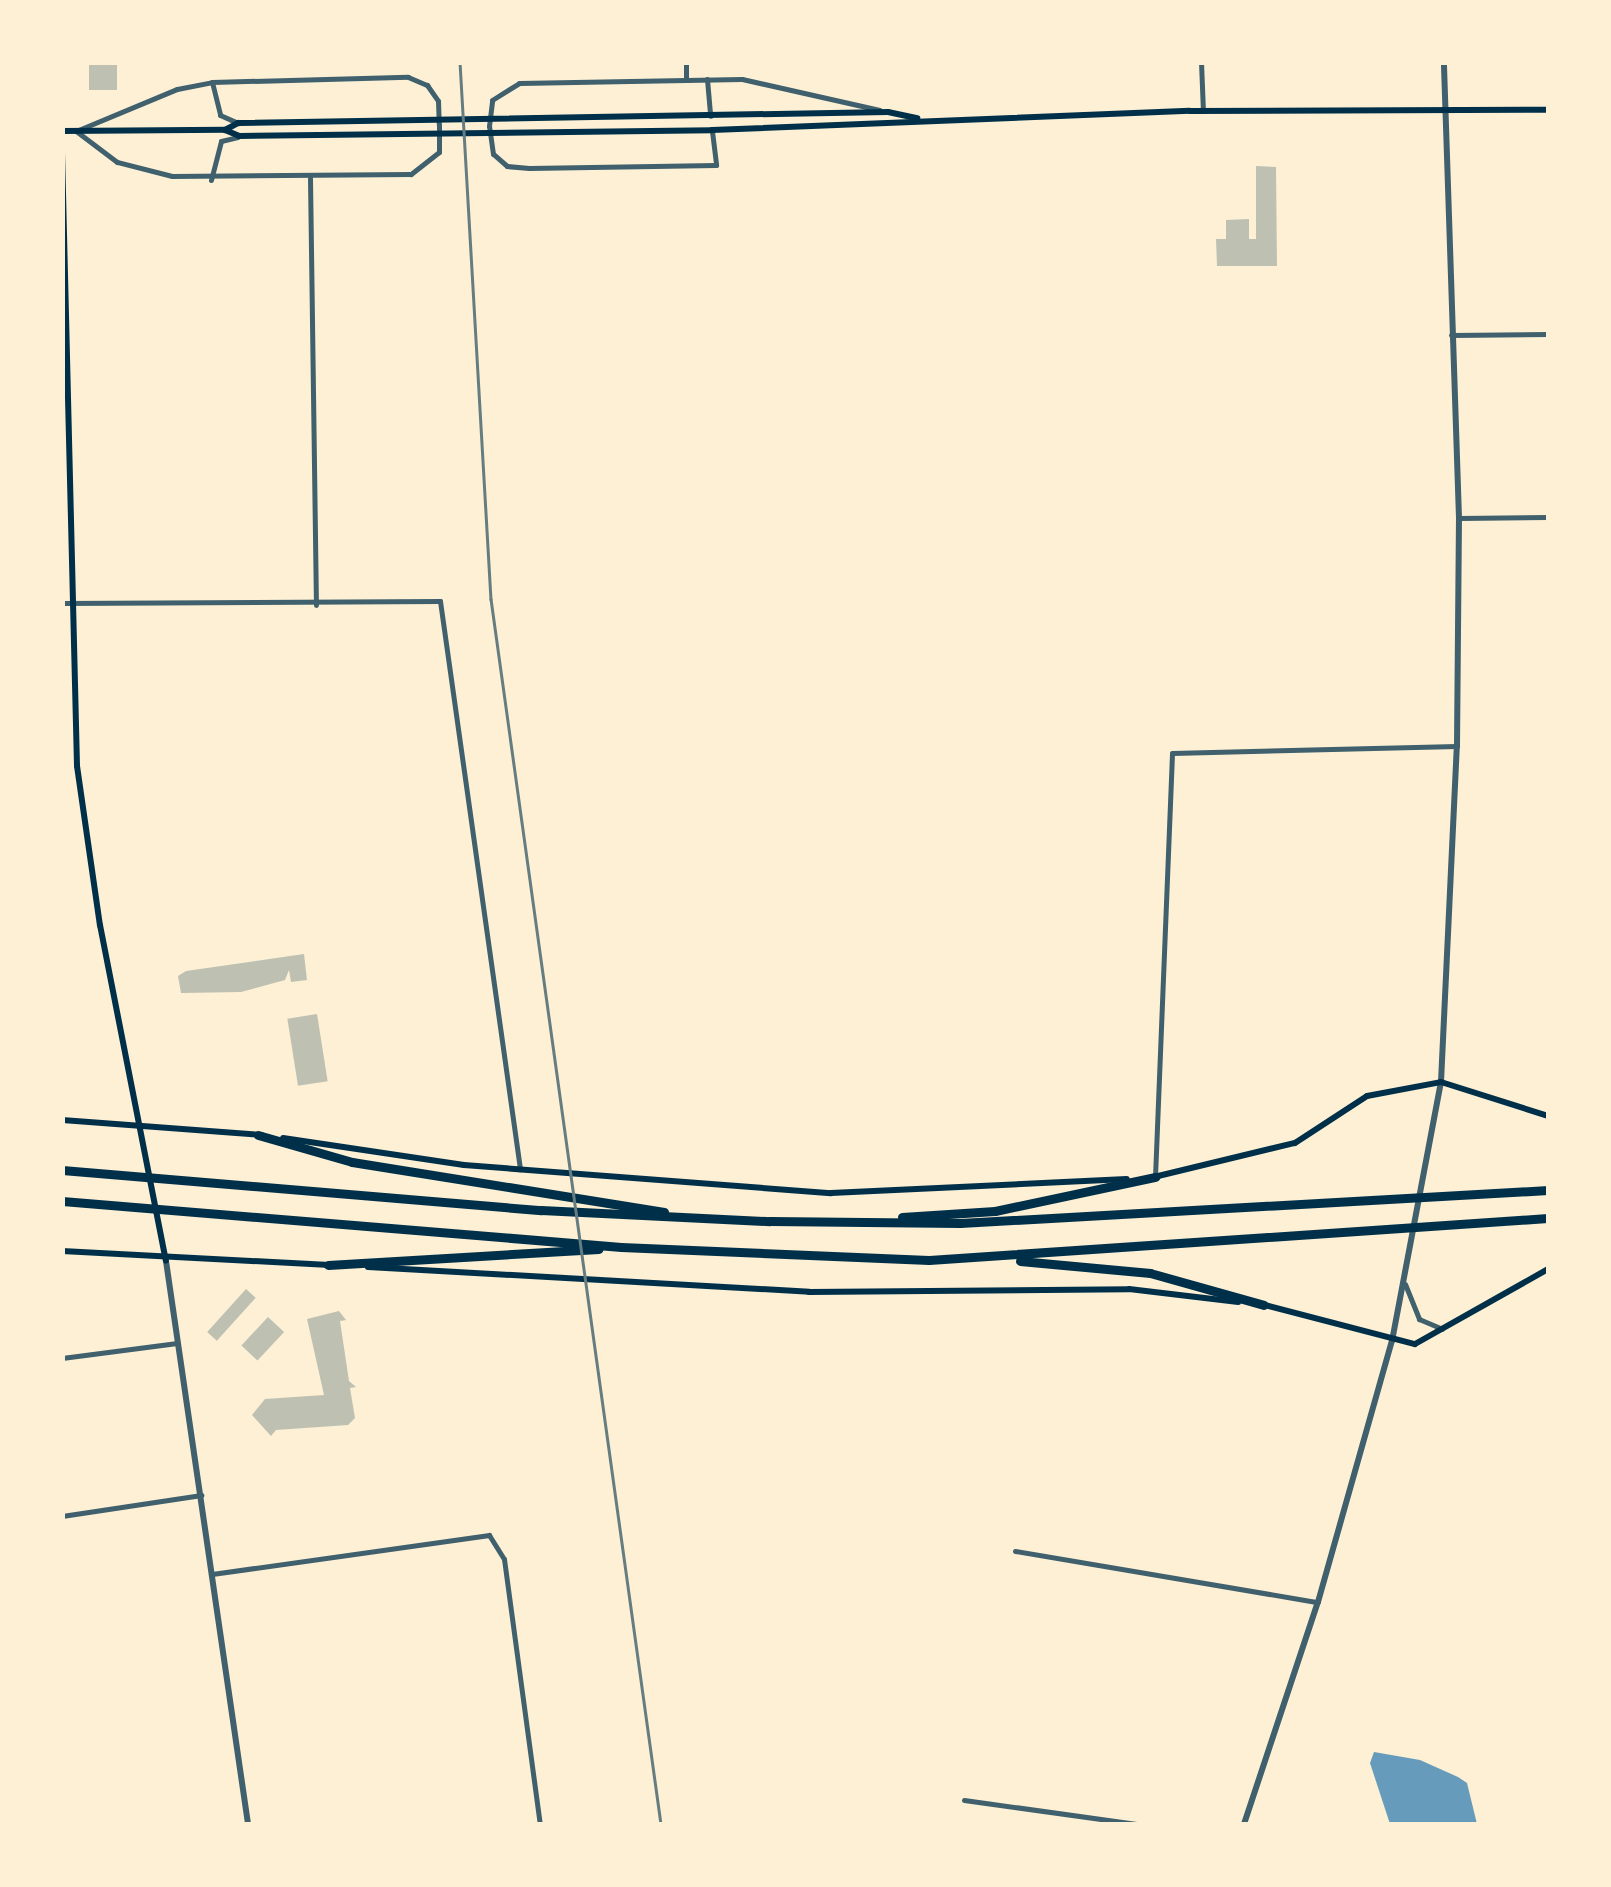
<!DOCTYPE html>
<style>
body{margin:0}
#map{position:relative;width:1611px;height:1887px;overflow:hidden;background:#fdf0d5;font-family:"IBM Plex Sans",sans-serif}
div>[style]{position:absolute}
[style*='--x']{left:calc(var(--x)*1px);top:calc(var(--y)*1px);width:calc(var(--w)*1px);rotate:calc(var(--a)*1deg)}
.water>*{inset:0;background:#669bbc}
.building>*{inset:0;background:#bec0b2;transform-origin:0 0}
.minor>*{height:5px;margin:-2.5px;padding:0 2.5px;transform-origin:2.5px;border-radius:2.5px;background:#3f606c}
.tertiary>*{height:6px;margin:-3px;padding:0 3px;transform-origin:3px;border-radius:3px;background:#3f606c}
.secondary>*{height:6px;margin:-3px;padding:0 3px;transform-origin:3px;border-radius:3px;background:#003049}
.motorway>*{height:9px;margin:-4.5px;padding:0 4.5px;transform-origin:4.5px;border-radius:4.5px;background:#003049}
.rail>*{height:2.5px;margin:-1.25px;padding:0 1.25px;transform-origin:1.25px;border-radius:1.25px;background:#657d81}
span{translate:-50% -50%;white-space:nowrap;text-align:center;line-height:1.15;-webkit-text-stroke:9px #fdf0d5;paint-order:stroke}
.frame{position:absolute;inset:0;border:65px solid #fdf0d5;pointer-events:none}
</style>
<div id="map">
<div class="water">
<div style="clip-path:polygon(1374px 1752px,1420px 1760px,1458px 1777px,1467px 1783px,1477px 1824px,1390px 1824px,1370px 1763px)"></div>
</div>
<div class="building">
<div style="left:89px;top:62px;width:28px;height:28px"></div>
<div style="clip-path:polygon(1256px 166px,1276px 167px,1277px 266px,1217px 266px,1216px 239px,1226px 239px,1226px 220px,1249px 219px,1249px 239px,1256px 239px)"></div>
<div style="clip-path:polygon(304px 954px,307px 980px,291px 982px,289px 970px,285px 980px,241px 992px,181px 993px,178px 976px,186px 971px)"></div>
<div style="left:317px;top:1014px;width:68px;height:30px;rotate:81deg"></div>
<div style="left:246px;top:1289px;width:13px;height:58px;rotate:42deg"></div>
<div style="clip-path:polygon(339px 1311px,346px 1320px,340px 1321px,349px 1381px,356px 1387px,350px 1388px,355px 1418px,348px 1425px,276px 1430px,271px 1436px,252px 1415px,265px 1399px,324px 1395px,307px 1319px)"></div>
<div style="left:268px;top:1317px;width:22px;height:39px;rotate:43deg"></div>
</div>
<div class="minor">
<div style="--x:686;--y:62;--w:16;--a:90"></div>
<div style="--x:1201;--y:62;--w:49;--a:87.7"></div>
<div style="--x:408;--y:77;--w:21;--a:23"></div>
<div style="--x:427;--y:85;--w:19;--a:55"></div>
<div style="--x:438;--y:101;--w:24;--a:88"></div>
<div style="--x:439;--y:125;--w:27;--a:90"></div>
<div style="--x:439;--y:152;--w:36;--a:142"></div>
<div style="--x:411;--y:174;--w:239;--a:179.5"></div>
<div style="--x:172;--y:176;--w:57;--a:-165.7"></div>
<div style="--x:117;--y:162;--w:51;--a:-142.9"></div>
<div style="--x:76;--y:131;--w:109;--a:-22.6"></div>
<div style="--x:177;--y:89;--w:36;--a:-11"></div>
<div style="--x:212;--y:82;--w:196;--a:-1.5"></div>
<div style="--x:707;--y:79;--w:37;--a:85"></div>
<div style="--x:212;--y:82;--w:34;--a:76"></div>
<div style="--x:220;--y:115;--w:20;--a:24"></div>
<div style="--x:712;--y:131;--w:34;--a:83"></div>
<div style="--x:716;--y:165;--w:187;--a:179.1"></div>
<div style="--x:529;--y:168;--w:22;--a:-175"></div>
<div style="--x:507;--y:166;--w:18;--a:-139"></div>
<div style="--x:493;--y:154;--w:28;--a:-98"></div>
<div style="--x:489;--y:126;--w:26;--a:-83"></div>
<div style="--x:492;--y:100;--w:32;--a:-32"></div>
<div style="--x:519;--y:83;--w:223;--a:-1"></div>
<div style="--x:742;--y:79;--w:141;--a:12.7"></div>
<div style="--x:310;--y:178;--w:427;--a:89.2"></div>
<div style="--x:211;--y:180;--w:40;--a:-75.6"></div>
<div style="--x:221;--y:141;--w:17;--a:-13"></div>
<div style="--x:1451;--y:335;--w:97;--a:-0.6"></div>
<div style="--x:1459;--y:518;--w:89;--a:-0.6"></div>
<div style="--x:62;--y:603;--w:378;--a:-0.3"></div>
<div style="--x:440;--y:601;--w:574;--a:81.98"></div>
<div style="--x:1155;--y:1177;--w:424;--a:-87.7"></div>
<div style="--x:1172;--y:753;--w:285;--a:-1.4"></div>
<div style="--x:1405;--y:1284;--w:38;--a:68"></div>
<div style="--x:1419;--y:1319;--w:25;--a:23"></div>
<div style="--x:62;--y:1358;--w:116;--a:-7.4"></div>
<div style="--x:62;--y:1516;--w:141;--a:-8.6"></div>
<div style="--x:1015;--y:1551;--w:307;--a:9.6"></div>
<div style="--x:212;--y:1574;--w:280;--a:-8"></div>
<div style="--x:489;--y:1535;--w:28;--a:58"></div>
<div style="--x:504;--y:1559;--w:267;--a:82.3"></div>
<div style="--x:964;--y:1800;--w:176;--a:7.9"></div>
</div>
<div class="tertiary">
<div style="--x:166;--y:1261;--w:569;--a:81.71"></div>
<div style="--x:1244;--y:1824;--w:234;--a:-71.6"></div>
<div style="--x:1318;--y:1602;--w:271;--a:-74.2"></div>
<div style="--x:1392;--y:1341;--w:264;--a:-79.3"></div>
<div style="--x:1441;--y:1082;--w:336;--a:-87.3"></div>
<div style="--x:1457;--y:746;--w:228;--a:-89.5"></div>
<div style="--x:1459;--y:518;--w:456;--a:-91.9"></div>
</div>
<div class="secondary">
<div style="--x:225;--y:130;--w:15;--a:-28"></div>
<div style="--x:238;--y:123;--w:650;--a:-0.97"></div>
<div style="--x:888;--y:112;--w:30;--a:12"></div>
<div style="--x:62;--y:131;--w:163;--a:-0.4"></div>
<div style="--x:225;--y:130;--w:15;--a:23"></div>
<div style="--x:239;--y:136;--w:473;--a:-0.7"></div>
<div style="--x:712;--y:130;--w:478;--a:-2.3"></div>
<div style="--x:1190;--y:111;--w:358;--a:-0.2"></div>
<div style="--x:62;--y:152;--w:614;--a:88.6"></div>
<div style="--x:77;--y:766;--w:161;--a:81.8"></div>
<div style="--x:100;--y:925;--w:342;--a:78.9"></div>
<div style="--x:62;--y:1120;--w:200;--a:4.3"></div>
<div style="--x:283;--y:1138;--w:183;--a:8.5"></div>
<div style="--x:464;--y:1165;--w:368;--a:4.4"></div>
<div style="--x:831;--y:1193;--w:296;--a:-2.7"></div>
<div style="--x:1154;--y:1177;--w:145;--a:-13.6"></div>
<div style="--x:1295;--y:1143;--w:86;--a:-33.1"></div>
<div style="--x:1367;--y:1096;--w:75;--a:-10.7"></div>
<div style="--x:1441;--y:1082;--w:112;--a:17.6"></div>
<div style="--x:62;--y:1251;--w:268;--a:3"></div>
<div style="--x:368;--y:1267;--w:442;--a:3.2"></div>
<div style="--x:809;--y:1292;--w:320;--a:-0.5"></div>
<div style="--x:1129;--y:1289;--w:110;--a:6.8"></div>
<div style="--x:1261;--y:1304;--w:159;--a:14.6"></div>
<div style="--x:1415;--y:1344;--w:153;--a:-29.4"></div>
</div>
<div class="motorway">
<div style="--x:258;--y:1135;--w:98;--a:16"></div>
<div style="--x:352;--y:1162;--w:316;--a:9.1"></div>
<div style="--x:62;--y:1170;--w:481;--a:4.8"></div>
<div style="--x:541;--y:1210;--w:229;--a:2.8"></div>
<div style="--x:770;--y:1221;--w:190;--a:0.6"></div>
<div style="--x:960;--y:1223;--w:589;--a:-3.21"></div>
<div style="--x:62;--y:1201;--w:561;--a:4.7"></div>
<div style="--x:621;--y:1247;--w:308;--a:2.4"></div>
<div style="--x:929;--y:1260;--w:620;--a:-3.88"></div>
<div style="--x:902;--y:1217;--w:93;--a:-3.7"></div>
<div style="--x:995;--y:1211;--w:164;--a:-12"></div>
<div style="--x:1020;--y:1261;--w:131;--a:5.3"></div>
<div style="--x:1150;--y:1273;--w:118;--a:15.7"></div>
<div style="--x:328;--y:1265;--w:271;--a:-3.4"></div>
</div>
<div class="rail">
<div style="--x:460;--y:62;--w:538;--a:86.7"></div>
<div style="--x:491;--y:599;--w:1237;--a:82.1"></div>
</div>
<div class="frame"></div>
</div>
